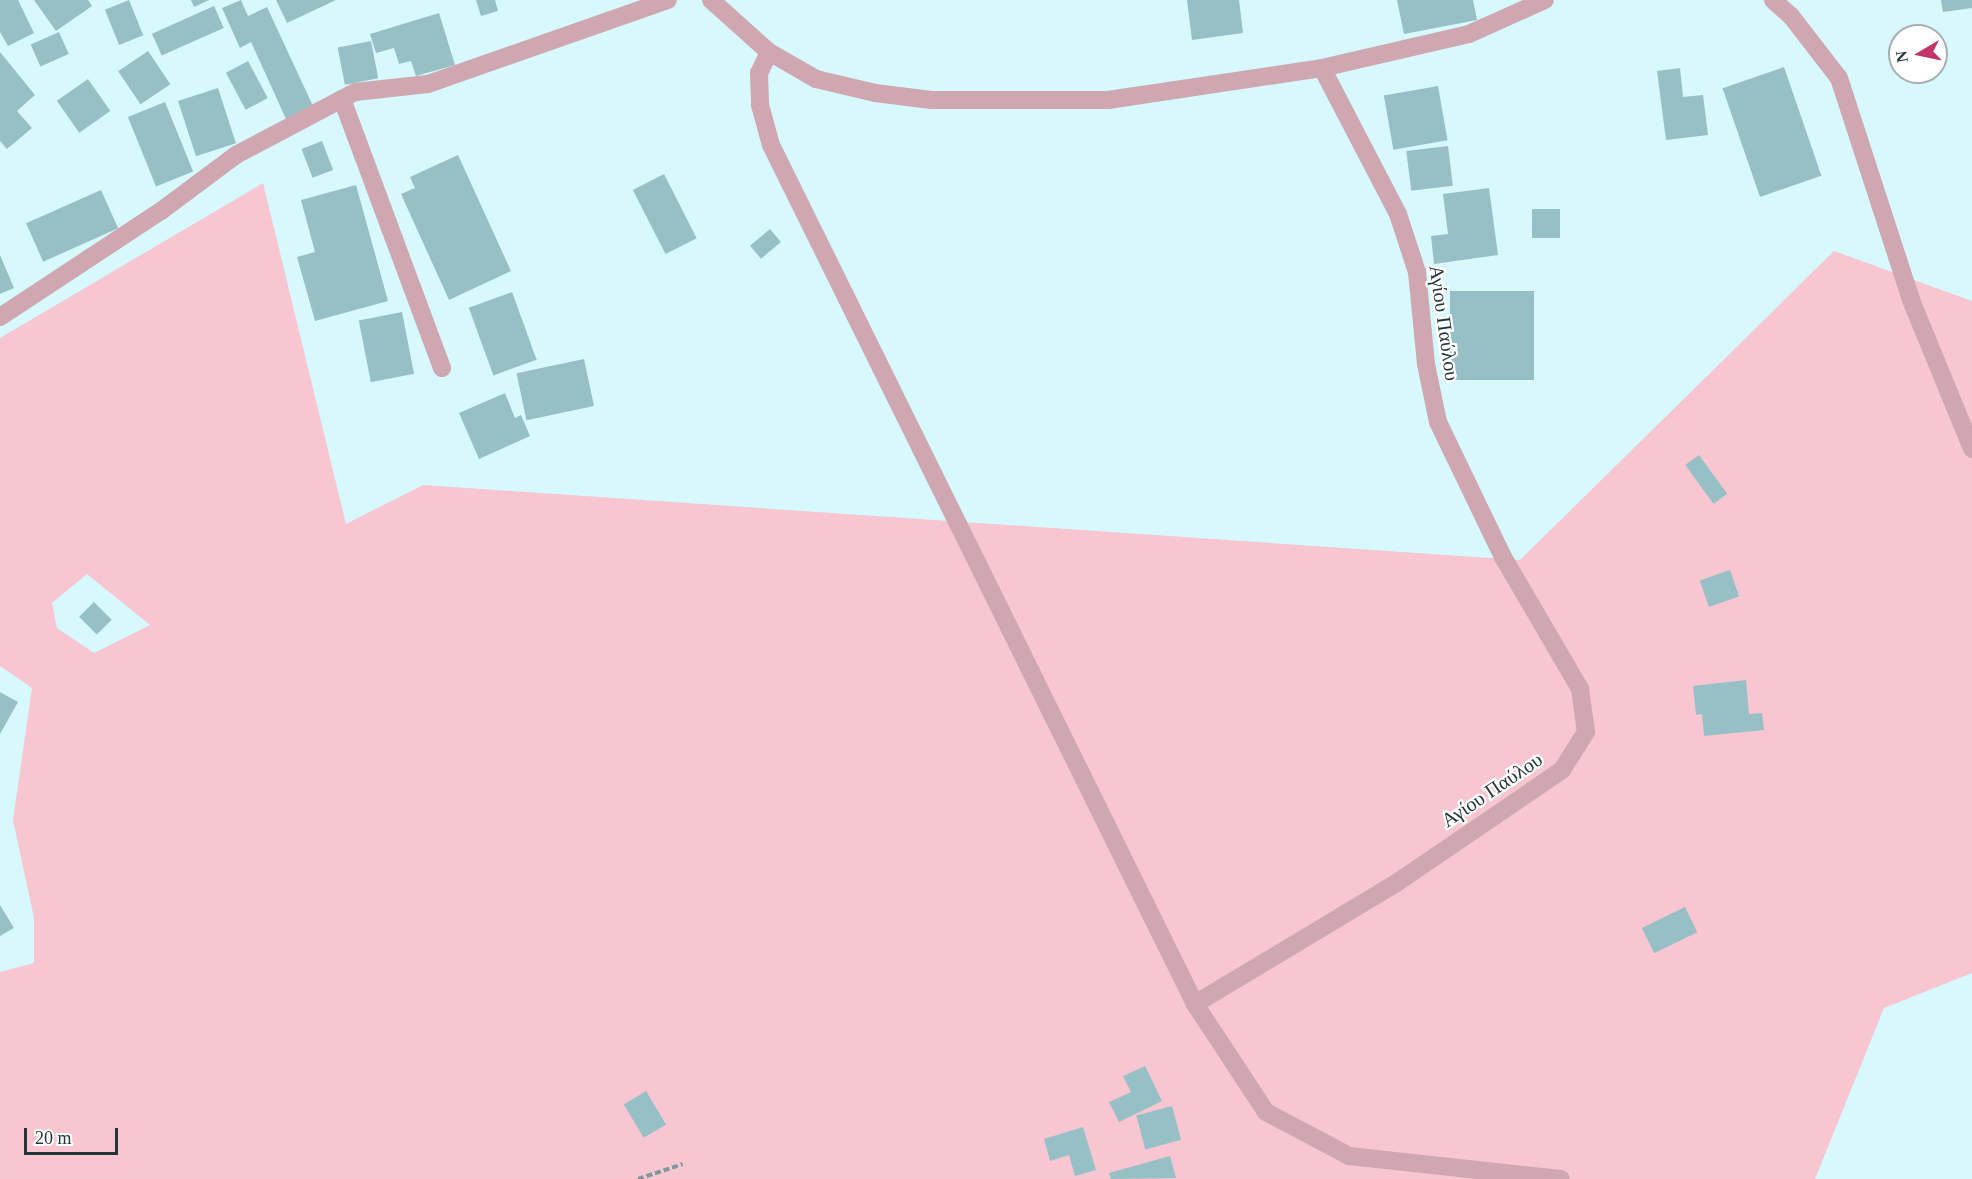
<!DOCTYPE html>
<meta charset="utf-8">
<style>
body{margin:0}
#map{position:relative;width:1972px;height:1179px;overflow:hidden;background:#d7f8fd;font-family:"Times New Roman",serif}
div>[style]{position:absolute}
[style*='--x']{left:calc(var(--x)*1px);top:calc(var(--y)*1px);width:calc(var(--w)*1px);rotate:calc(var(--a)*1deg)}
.green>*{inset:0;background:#f7c6d1}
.building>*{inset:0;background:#97c0c6;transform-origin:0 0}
.path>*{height:4px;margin-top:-2px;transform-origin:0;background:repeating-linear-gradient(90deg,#7f989c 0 6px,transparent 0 9px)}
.minor>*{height:18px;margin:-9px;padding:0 9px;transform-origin:9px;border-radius:9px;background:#cfa7b0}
span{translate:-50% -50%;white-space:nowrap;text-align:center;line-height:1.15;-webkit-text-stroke:4.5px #fff;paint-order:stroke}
.street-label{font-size:20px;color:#253639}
.north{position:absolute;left:1888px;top:24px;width:60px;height:60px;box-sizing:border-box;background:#fff;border:2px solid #a8afb0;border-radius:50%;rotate:261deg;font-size:16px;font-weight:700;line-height:24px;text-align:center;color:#253639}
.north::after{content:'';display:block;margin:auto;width:21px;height:27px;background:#c13567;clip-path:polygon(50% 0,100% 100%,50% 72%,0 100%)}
.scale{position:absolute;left:24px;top:1128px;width:94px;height:27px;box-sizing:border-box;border:3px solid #253639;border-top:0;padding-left:8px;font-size:18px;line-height:21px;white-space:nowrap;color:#253639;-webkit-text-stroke:4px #fff;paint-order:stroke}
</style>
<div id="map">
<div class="green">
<div style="clip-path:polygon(evenodd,263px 183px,346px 524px,423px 485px,1520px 560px,1834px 251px,1972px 301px,1972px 973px,1884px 1008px,1815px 1179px,0 1179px,0 972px,34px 963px,34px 918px,13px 820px,32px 688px,0 666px,0 338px,263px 183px,87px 574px,150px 625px,94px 653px,57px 628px,52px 603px,87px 574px)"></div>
</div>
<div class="building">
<div style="clip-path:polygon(0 0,18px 0,34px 33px,8px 46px,0 32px)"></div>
<div style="clip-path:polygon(34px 0,88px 0,92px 6px,56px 31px)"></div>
<div style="left:129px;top:0;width:38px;height:26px;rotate:68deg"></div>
<div style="clip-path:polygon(191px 0,209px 0,194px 7px)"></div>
<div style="clip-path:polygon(241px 0,248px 16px,267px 7px,313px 106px,286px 119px,251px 42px,240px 48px,222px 8px)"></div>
<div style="clip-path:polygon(276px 0,336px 0,287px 23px)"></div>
<div style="clip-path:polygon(476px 0,495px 0,498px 11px,481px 16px)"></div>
<div style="clip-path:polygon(1187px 0,1239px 0,1243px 33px,1192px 40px)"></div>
<div style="clip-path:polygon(1397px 0,1473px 0,1477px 20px,1404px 34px)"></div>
<div style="clip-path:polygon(1941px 0,1972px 0,1972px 8px,1943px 12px)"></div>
<div style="left:214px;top:6px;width:24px;height:68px;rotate:66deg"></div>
<div style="clip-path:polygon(439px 13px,455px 65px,416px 76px,411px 61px,399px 64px,394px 48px,376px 53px,370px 34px)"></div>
<div style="left:59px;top:32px;width:24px;height:31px;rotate:66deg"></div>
<div style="left:371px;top:41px;width:38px;height:34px;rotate:79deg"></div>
<div style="left:148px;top:51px;width:40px;height:36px;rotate:56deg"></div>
<div style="clip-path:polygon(0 52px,35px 95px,17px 111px,32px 128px,7px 149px,0 141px)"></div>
<div style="left:248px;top:61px;width:42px;height:25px;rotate:62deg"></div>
<div style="left:1784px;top:67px;width:115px;height:65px;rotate:71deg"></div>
<div style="clip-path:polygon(1680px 68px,1683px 97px,1703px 95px,1708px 135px,1666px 140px,1657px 71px)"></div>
<div style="left:88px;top:79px;width:39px;height:38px;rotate:55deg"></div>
<div style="left:1438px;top:86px;width:55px;height:55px;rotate:80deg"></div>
<div style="left:218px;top:88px;width:58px;height:42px;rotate:72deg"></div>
<div style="left:165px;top:102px;width:75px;height:40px;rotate:68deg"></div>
<div style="left:322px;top:141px;width:31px;height:22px;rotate:69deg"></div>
<div style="left:1448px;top:146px;width:40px;height:42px;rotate:83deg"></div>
<div style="clip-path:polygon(458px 155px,511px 271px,449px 300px,401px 194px,415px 188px,410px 177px)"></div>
<div style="left:664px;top:174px;width:72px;height:35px;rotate:63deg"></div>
<div style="clip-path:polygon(356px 185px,388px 301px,315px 321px,297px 257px,315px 252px,301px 200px)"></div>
<div style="clip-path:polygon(1489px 188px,1498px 255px,1434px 264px,1431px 236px,1448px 234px,1443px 194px)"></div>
<div style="left:101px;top:190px;width:42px;height:82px;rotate:66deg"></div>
<div style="left:1532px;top:209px;width:28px;height:29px"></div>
<div style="left:770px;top:229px;width:17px;height:26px;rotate:50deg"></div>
<div style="clip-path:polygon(0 255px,14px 288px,0 294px)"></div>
<div style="left:1450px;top:291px;width:84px;height:89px"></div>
<div style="left:512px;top:292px;width:72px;height:46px;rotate:70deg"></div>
<div style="left:402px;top:312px;width:63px;height:44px;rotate:79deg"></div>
<div style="left:584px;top:359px;width:48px;height:69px;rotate:78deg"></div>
<div style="clip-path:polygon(505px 393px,515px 418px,521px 415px,530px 436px,479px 459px,459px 413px)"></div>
<div style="left:1699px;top:455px;width:48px;height:17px;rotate:54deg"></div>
<div style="left:1730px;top:570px;width:28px;height:32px;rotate:71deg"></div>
<div style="left:94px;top:602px;width:25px;height:21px;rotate:45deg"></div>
<div style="clip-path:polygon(1746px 680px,1749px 714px,1762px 713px,1764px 730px,1704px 736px,1702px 714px,1696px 715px,1693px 686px)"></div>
<div style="clip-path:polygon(0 692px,18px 702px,0 734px)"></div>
<div style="clip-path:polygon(0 905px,14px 928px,0 936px)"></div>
<div style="left:1685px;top:907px;width:28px;height:48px;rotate:64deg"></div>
<div style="clip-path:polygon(1145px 1066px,1162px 1101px,1119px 1122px,1109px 1102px,1131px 1092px,1123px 1076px)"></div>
<div style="left:646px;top:1091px;width:39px;height:26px;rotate:59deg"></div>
<div style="left:1172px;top:1106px;width:35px;height:37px;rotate:75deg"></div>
<div style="clip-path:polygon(1083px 1127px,1096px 1170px,1075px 1176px,1069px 1155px,1050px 1161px,1044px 1139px)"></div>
<div style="clip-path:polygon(1170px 1156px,1176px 1178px,1111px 1179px,1109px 1173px)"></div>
</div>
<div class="path">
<div style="--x:638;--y:1179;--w:47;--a:-18.4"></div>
</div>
<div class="minor">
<div style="--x:711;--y:0;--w:78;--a:41.9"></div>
<div style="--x:769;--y:52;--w:54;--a:29.9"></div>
<div style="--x:816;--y:79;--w:61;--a:13.3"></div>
<div style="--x:875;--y:93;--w:57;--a:7"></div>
<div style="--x:932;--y:100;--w:176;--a:0"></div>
<div style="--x:1108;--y:100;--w:216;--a:-8.5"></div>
<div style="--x:1322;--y:68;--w:151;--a:-13"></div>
<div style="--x:1469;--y:34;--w:83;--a:-24.1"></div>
<div style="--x:1773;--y:0;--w:24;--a:42"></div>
<div style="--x:1791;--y:16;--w:78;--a:52.3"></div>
<div style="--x:1839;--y:78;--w:233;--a:72"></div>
<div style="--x:1911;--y:300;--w:161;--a:67.7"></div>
<div style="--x:769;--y:52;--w:23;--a:115"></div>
<div style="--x:759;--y:73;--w:32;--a:88"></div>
<div style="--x:760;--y:105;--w:41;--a:74.6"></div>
<div style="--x:771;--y:145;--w:958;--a:63.73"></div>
<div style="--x:1322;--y:68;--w:165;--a:62.5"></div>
<div style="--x:1398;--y:214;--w:61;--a:71.9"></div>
<div style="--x:1417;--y:272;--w:92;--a:84.4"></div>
<div style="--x:1426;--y:364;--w:59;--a:78.3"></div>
<div style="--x:1438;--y:422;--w:150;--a:64.3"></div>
<div style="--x:1503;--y:557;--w:153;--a:59.7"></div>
<div style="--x:1580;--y:689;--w:43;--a:82.1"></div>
<div style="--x:1586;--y:732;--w:45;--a:122.3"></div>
<div style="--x:1562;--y:770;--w:199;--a:145.7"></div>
<div style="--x:1398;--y:882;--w:237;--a:149"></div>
<div style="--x:1195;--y:1004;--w:129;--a:56.7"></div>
<div style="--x:1266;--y:1112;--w:94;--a:27.9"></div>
<div style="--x:1349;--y:1156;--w:213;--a:6.2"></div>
<div style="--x:342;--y:99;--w:287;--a:69.6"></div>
<div style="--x:0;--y:317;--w:193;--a:-33.4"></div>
<div style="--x:161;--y:211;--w:94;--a:-36.7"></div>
<div style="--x:236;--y:155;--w:135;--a:-27.9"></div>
<div style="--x:355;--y:92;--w:73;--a:-6.3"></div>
<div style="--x:428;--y:84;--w:254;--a:-19.3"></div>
</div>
<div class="street-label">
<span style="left:1444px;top:323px;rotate:82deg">Αγίου Παύλου</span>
<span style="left:1492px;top:790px;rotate:-34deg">Αγίου Παύλου</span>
</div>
<div class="north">N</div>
<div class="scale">20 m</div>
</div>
